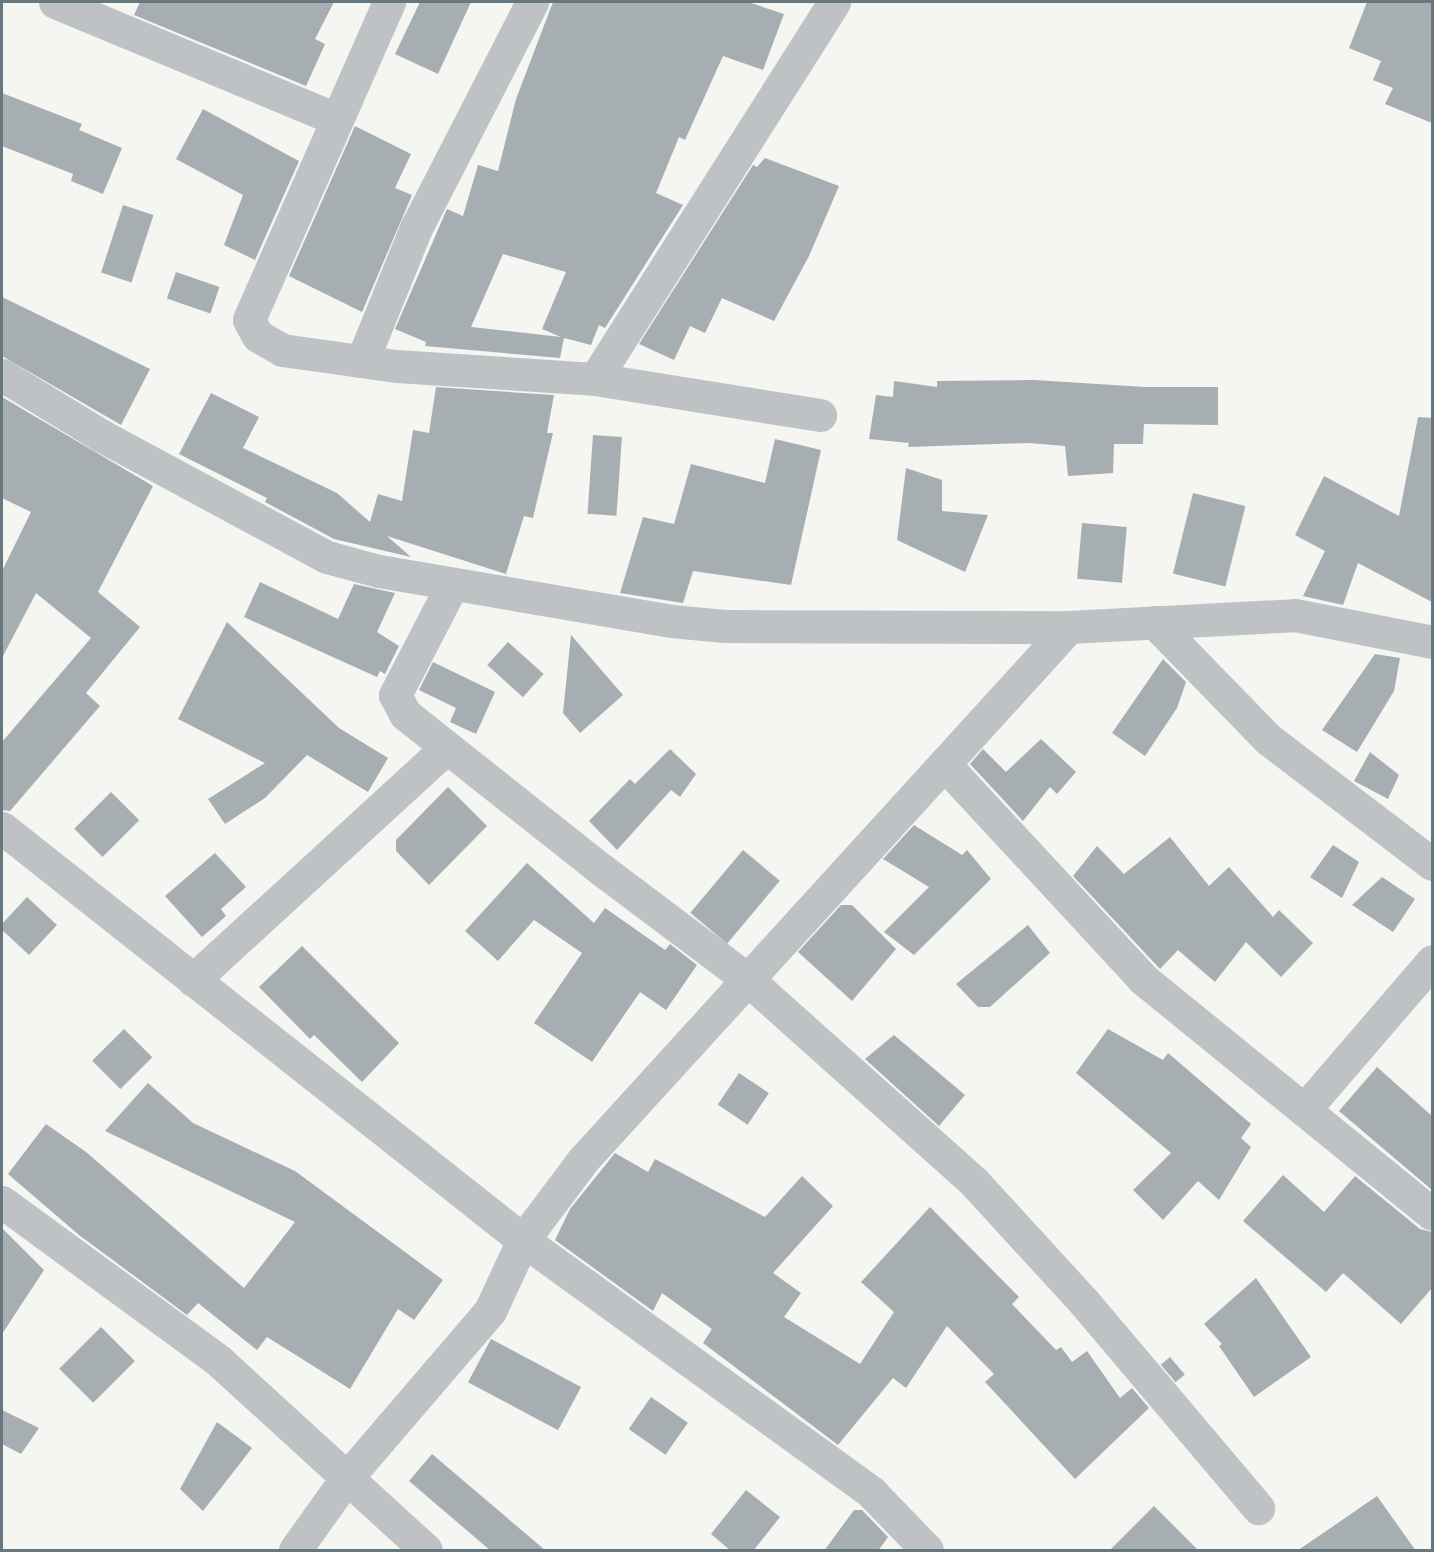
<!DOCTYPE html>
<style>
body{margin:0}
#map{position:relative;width:1434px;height:1552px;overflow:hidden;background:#f5f5f2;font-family:"Roboto Condensed",sans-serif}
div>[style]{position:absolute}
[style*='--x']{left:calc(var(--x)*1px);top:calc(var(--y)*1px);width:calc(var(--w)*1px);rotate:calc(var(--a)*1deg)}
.building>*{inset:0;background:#a7aeb2;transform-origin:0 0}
.street>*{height:33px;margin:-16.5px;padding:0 16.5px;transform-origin:16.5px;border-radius:16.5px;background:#bec2c5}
span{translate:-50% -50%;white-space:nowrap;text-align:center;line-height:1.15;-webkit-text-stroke:6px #fff;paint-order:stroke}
.frame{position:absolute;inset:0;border:3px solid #677780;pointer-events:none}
</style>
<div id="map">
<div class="building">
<div style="clip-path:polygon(140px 2px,334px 2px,315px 39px,325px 44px,306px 86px,134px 15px)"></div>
<div style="clip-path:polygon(420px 2px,471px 2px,438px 74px,395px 54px)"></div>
<div style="clip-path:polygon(evenodd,553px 2px,748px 2px,784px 14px,763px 70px,723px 56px,685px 140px,679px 137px,656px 193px,683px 205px,605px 328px,599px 325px,591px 345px,564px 338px,560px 358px,425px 346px,426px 342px,395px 329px,447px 209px,463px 216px,478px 165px,498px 171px,516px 99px,553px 2px,503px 254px,566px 272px,542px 329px,561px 337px,471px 327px,503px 254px)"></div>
<div style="clip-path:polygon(1367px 2px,1432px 2px,1432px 123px,1385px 104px,1393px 88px,1373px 80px,1381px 61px,1349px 48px)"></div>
<div style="clip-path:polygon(2px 93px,82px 124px,79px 130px,122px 148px,103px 194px,71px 181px,73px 174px,2px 146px)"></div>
<div style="clip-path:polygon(203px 109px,299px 161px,255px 260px,224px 245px,243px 195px,176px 159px)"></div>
<div style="clip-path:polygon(355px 126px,411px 154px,395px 188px,412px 195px,362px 312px,289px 276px)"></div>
<div style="clip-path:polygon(765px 158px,839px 186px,809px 256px,774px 321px,722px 298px,705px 333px,690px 326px,674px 360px,639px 344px,753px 165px,757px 167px)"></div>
<div style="left:123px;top:205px;width:32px;height:71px;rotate:18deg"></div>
<div style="left:176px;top:272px;width:46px;height:28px;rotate:19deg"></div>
<div style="clip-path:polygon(2px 297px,150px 369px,121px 425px,2px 356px)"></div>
<div style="clip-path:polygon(1034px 380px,1145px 387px,1218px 387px,1218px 425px,1144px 424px,1143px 444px,1114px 444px,1113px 473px,1068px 476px,1065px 446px,1029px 443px,908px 447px,909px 443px,869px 439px,876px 395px,893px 397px,894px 381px,937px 387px,937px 381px)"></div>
<div style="clip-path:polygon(436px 387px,554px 395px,547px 433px,553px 433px,533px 518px,524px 516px,506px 574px,387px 536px,411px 557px,334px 539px,265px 502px,267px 498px,179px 454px,211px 393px,259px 417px,243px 448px,337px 493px,370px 522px,378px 494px,402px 501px,413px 430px,429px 433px)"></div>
<div style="clip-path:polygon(2px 397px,153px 486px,98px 592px,140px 627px,86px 693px,100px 706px,10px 811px,2px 810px,2px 742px,91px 638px,36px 593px,2px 658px,2px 571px,31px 512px,2px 498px)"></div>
<div style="clip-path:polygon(1418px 417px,1432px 418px,1432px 602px,1358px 563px,1343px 605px,1303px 596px,1325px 551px,1295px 535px,1324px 476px,1399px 516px)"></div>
<div style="left:593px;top:435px;width:29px;height:79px;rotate:4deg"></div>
<div style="clip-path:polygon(775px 439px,821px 450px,791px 585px,693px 571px,683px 603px,620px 593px,643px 517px,674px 524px,691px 464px,765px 483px)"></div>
<div style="clip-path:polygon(906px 468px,942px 480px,942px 511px,988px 515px,965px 572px,897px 540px)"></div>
<div style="left:1193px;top:493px;width:54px;height:83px;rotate:14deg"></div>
<div style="left:1082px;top:523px;width:45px;height:56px;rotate:5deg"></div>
<div style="clip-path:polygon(260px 582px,338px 619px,354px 584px,395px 593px,377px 632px,399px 646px,385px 674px,380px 671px,377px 677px,244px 617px)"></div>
<div style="clip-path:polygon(227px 622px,339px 728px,388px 758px,368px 792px,307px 755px,265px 798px,225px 824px,208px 799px,265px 763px,178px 719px)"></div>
<div style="clip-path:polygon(571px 635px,623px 695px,580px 733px,563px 713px)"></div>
<div style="left:508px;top:642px;width:48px;height:31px;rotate:42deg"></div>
<div style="clip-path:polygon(1375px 654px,1400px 658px,1394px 691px,1357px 752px,1322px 730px)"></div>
<div style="clip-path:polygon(1163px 659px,1186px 682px,1177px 708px,1145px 756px,1112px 733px)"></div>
<div style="clip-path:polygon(433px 662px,495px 692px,476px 734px,450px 722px,456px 708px,419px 690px)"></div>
<div style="clip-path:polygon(1041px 739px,1076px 772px,1057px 794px,1050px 787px,1023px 821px,970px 764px,983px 749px,1006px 772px)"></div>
<div style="clip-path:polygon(670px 749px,696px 774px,680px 797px,671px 790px,617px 850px,589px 821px,630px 779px,635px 784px)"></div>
<div style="clip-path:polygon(1370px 752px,1399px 775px,1388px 799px,1354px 781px)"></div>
<div style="clip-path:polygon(448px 787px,487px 826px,429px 885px,396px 851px,396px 840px)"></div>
<div style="left:111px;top:792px;width:40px;height:52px;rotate:45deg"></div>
<div style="clip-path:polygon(914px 825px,962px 855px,967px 850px,991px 879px,914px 955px,884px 932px,929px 887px,883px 859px)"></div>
<div style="clip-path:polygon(1170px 837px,1209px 886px,1229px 867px,1273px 917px,1279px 910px,1313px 943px,1281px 977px,1246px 942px,1215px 982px,1178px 950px,1160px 969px,1073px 876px,1097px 846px,1124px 874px)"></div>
<div style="clip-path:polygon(1333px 845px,1359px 862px,1342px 898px,1310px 877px)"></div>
<div style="left:743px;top:850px;width:48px;height:82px;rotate:40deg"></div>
<div style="clip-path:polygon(215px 853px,246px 887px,221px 909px,226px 916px,202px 937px,165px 896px)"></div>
<div style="clip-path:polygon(527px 863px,594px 923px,605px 908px,665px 950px,670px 944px,697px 965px,666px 1010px,640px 992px,592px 1062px,534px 1023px,582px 953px,534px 920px,498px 961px,465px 931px)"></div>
<div style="clip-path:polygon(1382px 877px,1415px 899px,1393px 932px,1352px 905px)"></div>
<div style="left:27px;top:897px;width:41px;height:41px;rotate:43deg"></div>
<div style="clip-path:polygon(841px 905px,852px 905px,896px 949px,852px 1001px,798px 952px)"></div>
<div style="clip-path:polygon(1028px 925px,1050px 953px,990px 1007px,978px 1007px,956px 984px)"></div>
<div style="clip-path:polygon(302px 946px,399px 1043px,362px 1082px,314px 1035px,310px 1039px,259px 987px)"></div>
<div style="left:124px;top:1029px;width:40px;height:45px;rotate:45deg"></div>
<div style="clip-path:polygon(1108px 1029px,1163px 1060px,1168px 1053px,1251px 1124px,1241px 1138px,1251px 1147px,1219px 1200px,1198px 1181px,1163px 1220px,1133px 1190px,1171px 1153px,1076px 1073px)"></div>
<div style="clip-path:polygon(894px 1035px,965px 1095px,939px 1126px,865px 1059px)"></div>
<div style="clip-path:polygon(1377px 1067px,1432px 1116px,1432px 1190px,1339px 1111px)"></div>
<div style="left:739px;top:1073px;width:36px;height:38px;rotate:34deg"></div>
<div style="clip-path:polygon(148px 1083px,193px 1123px,295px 1171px,443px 1280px,414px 1320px,398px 1309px,350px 1389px,267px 1337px,257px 1350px,198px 1303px,187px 1315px,79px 1235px,8px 1174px,46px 1124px,86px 1152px,244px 1288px,295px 1222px,105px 1131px)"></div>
<div style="clip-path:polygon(615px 1153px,648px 1172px,655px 1159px,765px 1217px,802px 1176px,833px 1206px,773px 1273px,801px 1293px,784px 1317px,860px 1364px,894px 1312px,861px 1282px,930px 1207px,1019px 1297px,1012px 1304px,1056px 1350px,1061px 1347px,1072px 1362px,1087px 1351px,1120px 1398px,1132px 1388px,1149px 1408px,1075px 1479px,985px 1382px,994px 1374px,947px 1326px,906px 1388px,893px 1378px,838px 1445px,703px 1343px,712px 1329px,662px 1293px,653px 1311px,555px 1240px,570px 1209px)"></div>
<div style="clip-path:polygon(1283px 1175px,1324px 1212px,1355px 1176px,1420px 1229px,1432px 1232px,1432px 1288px,1401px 1324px,1343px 1273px,1326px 1292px,1243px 1221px)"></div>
<div style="clip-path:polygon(2px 1228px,44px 1270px,2px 1334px)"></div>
<div style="clip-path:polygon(1256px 1278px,1311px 1357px,1254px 1397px,1219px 1346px,1222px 1344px,1204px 1324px)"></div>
<div style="left:101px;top:1327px;width:48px;height:59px;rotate:45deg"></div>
<div style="left:491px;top:1339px;width:102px;height:49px;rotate:28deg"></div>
<div style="left:1170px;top:1357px;width:23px;height:12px;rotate:50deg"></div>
<div style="left:651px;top:1397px;width:45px;height:39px;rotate:35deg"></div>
<div style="clip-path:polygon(2px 1410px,39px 1428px,21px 1454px,2px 1444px)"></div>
<div style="clip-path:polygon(217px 1422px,252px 1448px,203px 1511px,180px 1489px)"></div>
<div style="clip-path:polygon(432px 1454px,546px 1551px,491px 1551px,409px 1481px)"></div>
<div style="clip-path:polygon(746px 1490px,780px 1517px,753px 1551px,731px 1551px,711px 1534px)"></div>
<div style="clip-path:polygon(1377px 1496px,1416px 1551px,1297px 1551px)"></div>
<div style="clip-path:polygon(1154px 1506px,1199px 1551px,1109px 1551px)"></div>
<div style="clip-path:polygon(854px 1510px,862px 1510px,888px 1537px,878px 1551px,824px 1551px)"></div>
</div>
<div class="street">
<div style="--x:55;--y:2;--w:304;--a:22.6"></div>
<div style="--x:389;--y:2;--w:347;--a:113.8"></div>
<div style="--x:249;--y:320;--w:18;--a:61"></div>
<div style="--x:258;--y:336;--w:28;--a:30"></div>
<div style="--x:282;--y:350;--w:115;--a:8"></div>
<div style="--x:396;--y:366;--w:199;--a:3.7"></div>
<div style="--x:595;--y:379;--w:228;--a:9.1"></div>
<div style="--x:362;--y:361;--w:144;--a:-67.9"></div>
<div style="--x:416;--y:228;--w:254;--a:-62.8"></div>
<div style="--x:2;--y:375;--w:117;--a:31.4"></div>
<div style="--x:102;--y:436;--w:255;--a:28.3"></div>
<div style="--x:327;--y:557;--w:54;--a:15.1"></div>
<div style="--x:379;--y:571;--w:296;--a:9.7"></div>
<div style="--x:671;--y:621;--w:54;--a:5.3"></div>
<div style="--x:725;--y:626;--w:344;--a:0.2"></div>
<div style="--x:1069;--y:627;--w:226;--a:-3"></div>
<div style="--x:1295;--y:615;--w:140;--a:11.1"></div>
<div style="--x:595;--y:379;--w:446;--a:-57.6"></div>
<div style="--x:452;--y:585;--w:124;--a:117.4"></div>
<div style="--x:395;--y:695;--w:21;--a:62"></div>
<div style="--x:405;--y:714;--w:251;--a:38.4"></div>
<div style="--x:602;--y:870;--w:180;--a:36.9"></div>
<div style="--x:746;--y:978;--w:306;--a:41.8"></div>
<div style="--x:974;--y:1182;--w:163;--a:47.5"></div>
<div style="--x:1084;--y:1302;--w:270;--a:49.8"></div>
<div style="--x:1154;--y:622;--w:163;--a:45.7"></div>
<div style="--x:1268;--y:739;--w:206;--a:37.3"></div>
<div style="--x:946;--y:766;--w:290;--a:47.2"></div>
<div style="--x:1143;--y:979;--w:372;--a:39.1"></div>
<div style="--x:2;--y:828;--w:664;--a:38.34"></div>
<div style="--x:523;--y:1240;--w:431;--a:35.9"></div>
<div style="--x:872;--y:1493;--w:79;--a:46"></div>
<div style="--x:193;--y:980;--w:342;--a:-42.5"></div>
<div style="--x:1304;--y:1110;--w:196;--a:-49.3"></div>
<div style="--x:2;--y:1202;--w:269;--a:36.2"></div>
<div style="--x:219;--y:1361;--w:280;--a:42.4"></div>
<div style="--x:295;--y:1550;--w:86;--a:-54.5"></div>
<div style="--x:345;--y:1480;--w:223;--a:-49.4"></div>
<div style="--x:490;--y:1311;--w:78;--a:-65.1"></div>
<div style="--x:523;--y:1240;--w:100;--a:-53.1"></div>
<div style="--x:583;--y:1160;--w:721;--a:-47.64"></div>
</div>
<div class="frame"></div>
</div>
